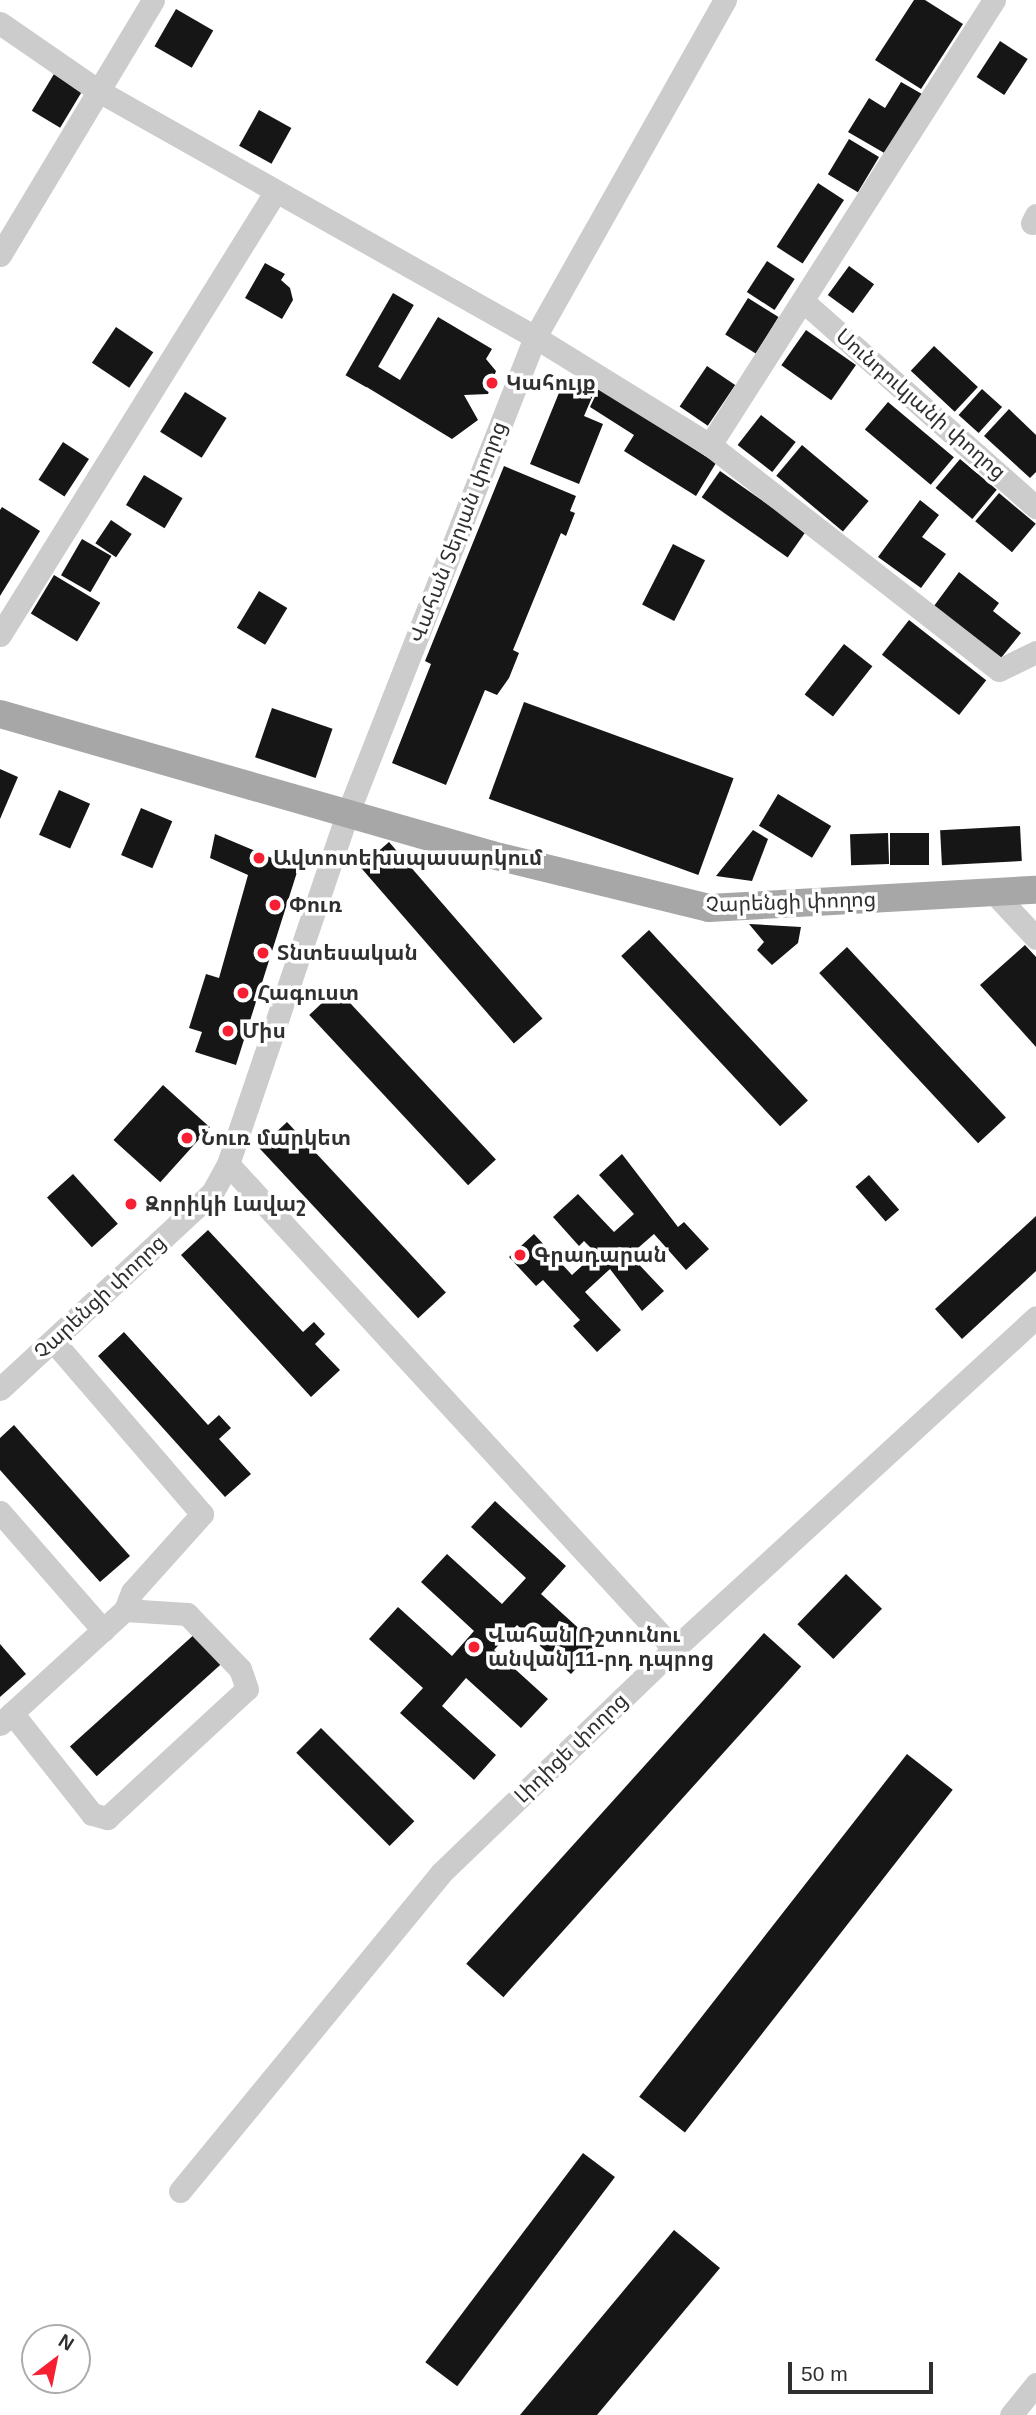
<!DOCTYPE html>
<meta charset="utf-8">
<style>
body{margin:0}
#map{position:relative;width:1036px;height:2415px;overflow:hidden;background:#fff;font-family:Arial,"Noto Sans Armenian",sans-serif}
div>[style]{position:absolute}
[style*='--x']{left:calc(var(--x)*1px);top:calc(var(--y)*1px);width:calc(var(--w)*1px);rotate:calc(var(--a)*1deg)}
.building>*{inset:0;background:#161616;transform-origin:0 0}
.minor>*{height:23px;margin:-11.5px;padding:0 11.5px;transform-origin:11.5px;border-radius:11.5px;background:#ccc}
.major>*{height:28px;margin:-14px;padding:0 14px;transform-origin:14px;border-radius:14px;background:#a7a7a7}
.dots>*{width:19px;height:19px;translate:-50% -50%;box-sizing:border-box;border:4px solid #fff;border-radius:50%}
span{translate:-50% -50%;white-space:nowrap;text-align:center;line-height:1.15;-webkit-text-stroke:7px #fff;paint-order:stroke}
.poi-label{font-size:21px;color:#2f2f2f;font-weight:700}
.left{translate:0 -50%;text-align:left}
.street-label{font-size:21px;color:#2f2f2f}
.north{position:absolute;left:21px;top:2324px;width:70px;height:70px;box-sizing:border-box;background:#fff;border:2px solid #acacac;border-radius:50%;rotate:32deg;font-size:19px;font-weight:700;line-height:28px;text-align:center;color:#2f2f2f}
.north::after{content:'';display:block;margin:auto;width:24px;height:32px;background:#f62032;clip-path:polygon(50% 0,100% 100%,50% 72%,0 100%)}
.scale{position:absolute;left:788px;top:2362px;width:145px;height:32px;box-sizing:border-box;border:4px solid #2f2f2f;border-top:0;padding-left:9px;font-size:21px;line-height:24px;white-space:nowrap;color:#2f2f2f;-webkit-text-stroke:5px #fff;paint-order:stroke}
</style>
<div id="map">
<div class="building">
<div style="clip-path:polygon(914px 0,925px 0,963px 24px,921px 89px,875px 60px)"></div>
<div style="left:176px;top:9px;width:43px;height:43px;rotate:30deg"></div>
<div style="left:1000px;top:41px;width:33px;height:43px;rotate:33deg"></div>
<div style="left:54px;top:74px;width:33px;height:43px;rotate:31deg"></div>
<div style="clip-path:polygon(901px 82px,922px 94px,886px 154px,848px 132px,869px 98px,885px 108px)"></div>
<div style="left:259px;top:110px;width:37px;height:41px;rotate:29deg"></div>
<div style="left:849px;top:139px;width:35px;height:41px;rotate:31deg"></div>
<div style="left:818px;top:183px;width:31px;height:76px;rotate:33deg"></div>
<div style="left:767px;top:261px;width:33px;height:37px;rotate:33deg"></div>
<div style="clip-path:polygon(265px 263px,285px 274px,281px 280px,290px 288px,293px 300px,282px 319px,245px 298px)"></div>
<div style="left:849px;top:266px;width:31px;height:36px;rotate:36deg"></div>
<div style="left:393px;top:293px;width:24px;height:95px;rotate:30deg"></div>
<div style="left:748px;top:298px;width:36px;height:43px;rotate:32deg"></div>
<div style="clip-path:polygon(438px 317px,492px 349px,486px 359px,496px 371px,488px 394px,464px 395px,478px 420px,452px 439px,365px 386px,377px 366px,400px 380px)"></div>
<div style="left:116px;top:327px;width:45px;height:43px;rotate:34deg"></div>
<div style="left:806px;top:330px;width:61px;height:43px;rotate:35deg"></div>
<div style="left:934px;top:346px;width:60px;height:34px;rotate:43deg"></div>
<div style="left:707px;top:366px;width:34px;height:49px;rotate:34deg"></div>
<div style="clip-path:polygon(565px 378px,593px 395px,584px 416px,603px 424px,579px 484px,530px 464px)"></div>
<div style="clip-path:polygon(599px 388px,716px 463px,696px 496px,624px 451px,634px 435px,590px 407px)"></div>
<div style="left:982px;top:389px;width:27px;height:35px;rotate:42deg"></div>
<div style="left:185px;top:392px;width:49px;height:47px;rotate:32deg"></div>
<div style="left:888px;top:402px;width:86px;height:36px;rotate:40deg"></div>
<div style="clip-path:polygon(1009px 409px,1036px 435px,1036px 472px,1030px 478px,984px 436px)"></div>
<div style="left:761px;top:415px;width:44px;height:38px;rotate:38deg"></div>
<div style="left:63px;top:442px;width:31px;height:45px;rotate:33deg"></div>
<div style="left:802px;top:445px;width:87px;height:40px;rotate:40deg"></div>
<div style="left:960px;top:459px;width:48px;height:38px;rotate:40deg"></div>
<div style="clip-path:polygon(504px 466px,576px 496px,570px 511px,575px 513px,566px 536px,561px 533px,513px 650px,519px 653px,509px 678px,497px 695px,485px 690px,446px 785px,392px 763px,431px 664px,425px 661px)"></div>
<div style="left:720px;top:471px;width:105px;height:32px;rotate:35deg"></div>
<div style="left:144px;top:475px;width:45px;height:35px;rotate:31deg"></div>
<div style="left:999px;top:493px;width:48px;height:37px;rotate:40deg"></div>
<div style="clip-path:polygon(920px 500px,939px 515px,922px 537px,946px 554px,921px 588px,878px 557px)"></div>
<div style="clip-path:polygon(2px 507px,40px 531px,0 596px,0 510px)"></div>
<div style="left:111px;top:520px;width:25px;height:28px;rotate:34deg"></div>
<div style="left:82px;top:539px;width:34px;height:42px;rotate:30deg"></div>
<div style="left:673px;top:544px;width:36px;height:68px;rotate:27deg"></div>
<div style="clip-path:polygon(959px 572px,999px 603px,993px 611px,1021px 633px,1001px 658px,934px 606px)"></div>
<div style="left:54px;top:575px;width:54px;height:45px;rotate:31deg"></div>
<div style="left:259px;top:591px;width:33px;height:43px;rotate:31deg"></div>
<div style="left:909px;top:620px;width:98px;height:44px;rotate:38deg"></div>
<div style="left:844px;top:644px;width:36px;height:64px;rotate:38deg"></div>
<div style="left:524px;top:702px;width:223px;height:103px;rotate:20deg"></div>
<div style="left:272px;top:708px;width:64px;height:52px;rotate:19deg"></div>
<div style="clip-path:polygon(0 769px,18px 777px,0 819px)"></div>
<div style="left:59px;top:790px;width:34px;height:49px;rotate:24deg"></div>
<div style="left:778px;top:794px;width:62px;height:37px;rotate:31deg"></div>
<div style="left:141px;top:808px;width:34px;height:51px;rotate:23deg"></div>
<div style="left:1020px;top:826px;width:35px;height:80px;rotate:87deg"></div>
<div style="clip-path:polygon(753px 830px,768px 839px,752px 881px,716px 876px)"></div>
<div style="left:888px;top:833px;width:31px;height:38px;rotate:88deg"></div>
<div style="left:890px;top:833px;width:39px;height:32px"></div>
<div style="clip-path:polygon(215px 834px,298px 869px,236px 1065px,195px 1052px,202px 1032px,189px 1028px,206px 974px,219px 978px,248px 875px,210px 858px)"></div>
<div style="left:389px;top:842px;width:234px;height:38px;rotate:49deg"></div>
<div style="clip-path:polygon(749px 924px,801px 927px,798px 943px,772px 965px,757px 950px,764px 942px)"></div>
<div style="left:649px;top:930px;width:233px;height:38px;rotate:47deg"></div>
<div style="clip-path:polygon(1025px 945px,1036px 957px,1036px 1047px,980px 985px)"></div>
<div style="left:847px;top:947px;width:233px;height:38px;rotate:47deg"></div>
<div style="left:337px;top:989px;width:233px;height:38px;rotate:47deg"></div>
<div style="left:163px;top:1085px;width:63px;height:74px;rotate:42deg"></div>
<div style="left:287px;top:1122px;width:233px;height:38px;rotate:47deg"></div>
<div style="clip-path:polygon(622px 1154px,678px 1227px,684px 1222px,709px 1249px,686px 1270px,654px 1234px,630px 1255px,664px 1291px,642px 1311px,610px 1269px,585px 1292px,621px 1330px,597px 1352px,573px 1326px,580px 1320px,543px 1280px,536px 1286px,509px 1257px,534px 1234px,572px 1275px,596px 1253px,584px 1241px,579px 1246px,553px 1217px,578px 1194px,614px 1232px,634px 1214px,599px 1175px)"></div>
<div style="left:73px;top:1174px;width:67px;height:35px;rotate:48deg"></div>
<div style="left:869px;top:1175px;width:46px;height:18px;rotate:49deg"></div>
<div style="clip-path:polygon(1036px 1216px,1036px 1271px,962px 1339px,935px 1309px)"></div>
<div style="clip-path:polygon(208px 1230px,303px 1332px,314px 1322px,325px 1334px,315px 1344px,340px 1370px,311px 1397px,181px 1255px)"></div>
<div style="clip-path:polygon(124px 1332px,208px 1425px,219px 1415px,231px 1428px,219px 1439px,251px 1474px,225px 1497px,98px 1356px)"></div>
<div style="clip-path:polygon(14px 1425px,130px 1556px,100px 1582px,0 1470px,0 1438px)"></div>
<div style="clip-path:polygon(495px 1501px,566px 1566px,541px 1594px,597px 1645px,571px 1674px,517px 1625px,494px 1650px,548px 1699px,521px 1728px,466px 1678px,442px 1706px,496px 1755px,474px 1780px,400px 1713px,423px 1688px,369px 1639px,398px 1607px,452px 1656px,474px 1631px,421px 1582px,447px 1554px,502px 1604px,526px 1578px,471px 1527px)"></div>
<div style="left:846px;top:1574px;width:50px;height:70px;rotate:44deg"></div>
<div style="left:197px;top:1632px;width:40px;height:171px;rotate:48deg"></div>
<div style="left:764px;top:1633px;width:50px;height:445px;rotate:42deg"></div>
<div style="clip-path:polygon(0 1644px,26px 1674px,0 1697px)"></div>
<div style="left:321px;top:1728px;width:132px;height:35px;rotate:45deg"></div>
<div style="left:907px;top:1754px;width:58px;height:435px;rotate:38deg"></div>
<div style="left:583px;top:2153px;width:40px;height:262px;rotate:37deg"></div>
<div style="clip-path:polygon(674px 2230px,720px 2268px,597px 2415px,520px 2415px)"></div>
</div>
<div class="minor">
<div style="--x:0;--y:23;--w:118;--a:34.6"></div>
<div style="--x:97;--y:90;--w:503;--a:29.42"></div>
<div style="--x:535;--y:337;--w:206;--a:31.7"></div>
<div style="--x:710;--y:445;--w:366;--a:37.9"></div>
<div style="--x:999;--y:670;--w:41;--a:-25.9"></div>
<div style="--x:1032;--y:223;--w:9;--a:-63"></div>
<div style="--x:0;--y:255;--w:297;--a:-59"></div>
<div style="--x:804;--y:302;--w:310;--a:41.5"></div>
<div style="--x:710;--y:445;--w:528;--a:-57.45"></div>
<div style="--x:0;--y:635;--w:519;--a:-58.15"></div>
<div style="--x:995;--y:894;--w:60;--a:47"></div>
<div style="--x:228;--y:1164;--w:659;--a:47.4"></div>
<div style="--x:0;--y:1389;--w:289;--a:-42.8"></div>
<div style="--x:212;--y:1193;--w:33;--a:-61"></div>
<div style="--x:228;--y:1164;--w:369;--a:-71.2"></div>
<div style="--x:347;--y:815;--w:514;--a:-68.53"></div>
<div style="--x:535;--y:337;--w:387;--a:-60.6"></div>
<div style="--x:0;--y:1512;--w:157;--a:48.9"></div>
<div style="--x:12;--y:1713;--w:129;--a:51.6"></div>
<div style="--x:92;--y:1814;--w:16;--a:15"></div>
<div style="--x:107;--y:1818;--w:190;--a:-42.7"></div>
<div style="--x:247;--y:1689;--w:21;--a:-109"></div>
<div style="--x:240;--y:1669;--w:76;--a:-133.9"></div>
<div style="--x:187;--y:1614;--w:62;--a:-176.3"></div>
<div style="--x:0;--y:1724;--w:169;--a:-42.4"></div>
<div style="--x:125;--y:1610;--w:19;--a:-69"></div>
<div style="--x:132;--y:1592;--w:105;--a:-48.1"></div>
<div style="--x:202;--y:1514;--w:228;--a:-130.7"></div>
<div style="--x:180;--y:2191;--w:411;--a:-50.6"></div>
<div style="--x:441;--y:1873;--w:323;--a:-43.9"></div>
<div style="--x:674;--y:1649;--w:491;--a:-42.5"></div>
<div style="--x:1011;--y:2415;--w:40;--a:-51"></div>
</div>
<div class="major">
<div style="--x:0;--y:714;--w:512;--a:15.99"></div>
<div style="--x:492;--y:855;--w:223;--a:13.7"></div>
<div style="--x:709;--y:908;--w:327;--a:-3.2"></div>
</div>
<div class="dots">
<div style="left:492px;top:383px;background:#f62032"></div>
<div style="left:259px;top:858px;background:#f62032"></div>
<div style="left:275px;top:905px;background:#f62032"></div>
<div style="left:263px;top:953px;background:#f62032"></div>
<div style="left:243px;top:993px;background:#f62032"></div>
<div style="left:228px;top:1031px;background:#f62032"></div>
<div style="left:187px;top:1138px;background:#f62032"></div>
<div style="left:131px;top:1204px;background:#f62032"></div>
<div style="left:520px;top:1255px;background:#f62032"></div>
<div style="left:474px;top:1647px;background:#f62032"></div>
</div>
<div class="poi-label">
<span class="left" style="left:506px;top:383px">Կահույք</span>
<span class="left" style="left:273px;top:858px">Ավտոտեխսպասարկում</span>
<span class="left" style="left:289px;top:905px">Փուռ</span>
<span class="left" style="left:277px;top:953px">Տնտեսական</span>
<span class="left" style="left:257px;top:993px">Հագուստ</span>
<span class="left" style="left:242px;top:1031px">Միս</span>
<span class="left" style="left:201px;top:1138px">Նուռ մարկետ</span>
<span class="left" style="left:145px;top:1204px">Զորիկի Լավաշ</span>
<span class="left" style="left:534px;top:1255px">Գրադարան</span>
<span class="left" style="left:488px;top:1647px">Վահան Ռշտունու<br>անվան 11-րդ դպրոց</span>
</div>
<div class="street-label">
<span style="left:921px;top:404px;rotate:41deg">Սունդուկյանի փողոց</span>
<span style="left:458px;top:532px;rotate:-69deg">Վահան Տերյան փողոց</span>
<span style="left:791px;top:902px;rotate:-2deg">Չարենցի փողոց</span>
<span style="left:100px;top:1297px;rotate:-43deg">Չարենցի փողոց</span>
<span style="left:571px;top:1748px;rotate:-44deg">Լիդիցե փողոց</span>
</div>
<div class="north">N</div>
<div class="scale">50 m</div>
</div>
